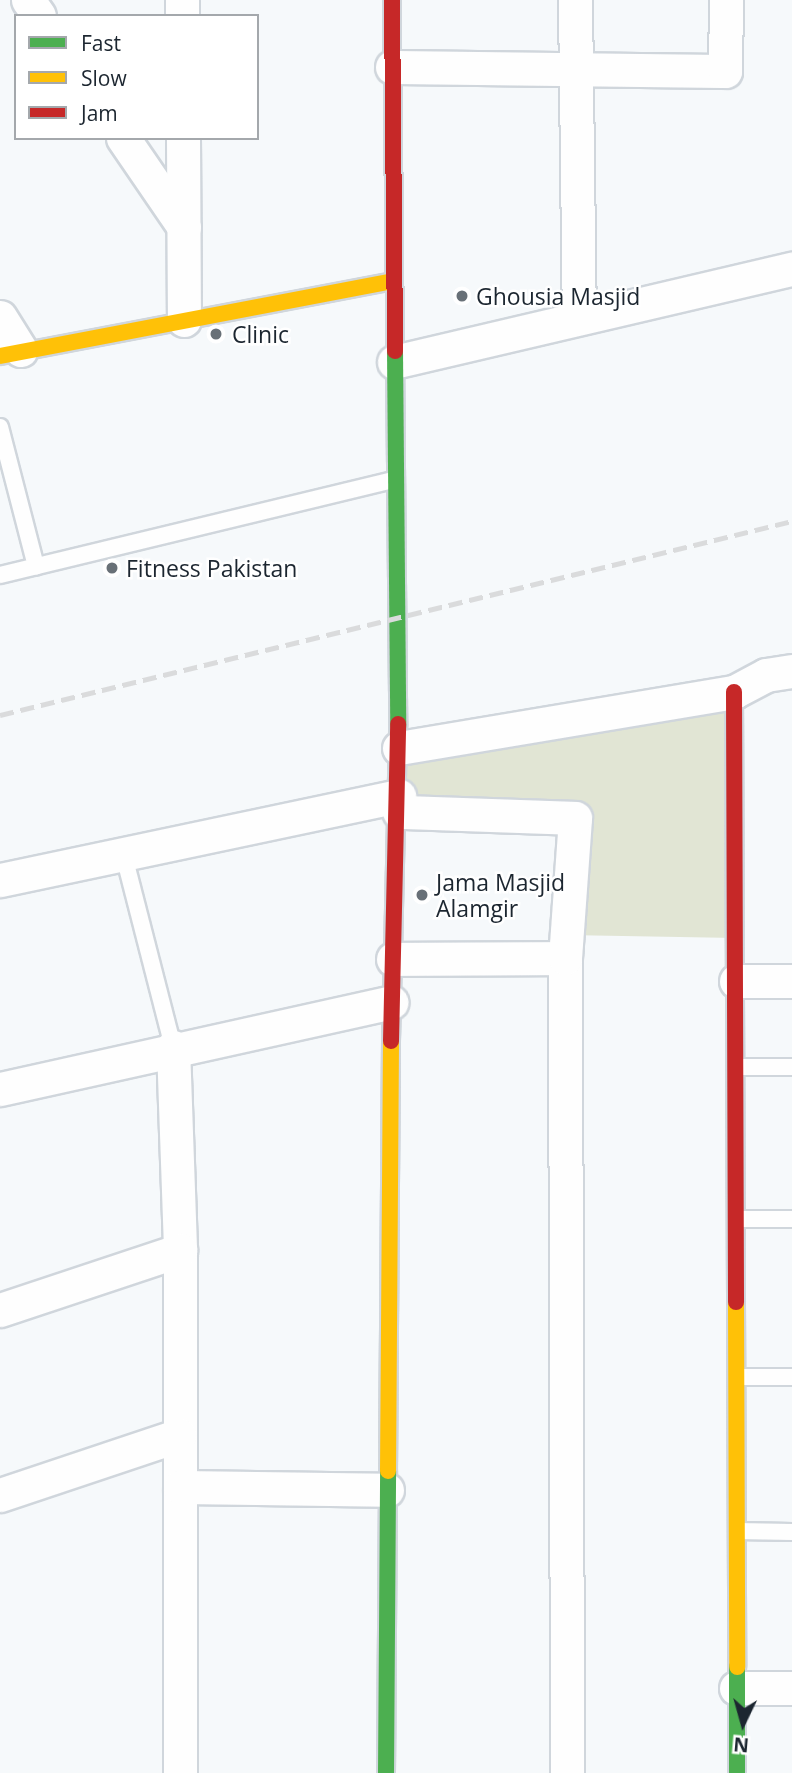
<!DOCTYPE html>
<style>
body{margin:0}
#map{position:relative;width:792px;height:1773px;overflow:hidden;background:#f6f9fb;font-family:"Open Sans",sans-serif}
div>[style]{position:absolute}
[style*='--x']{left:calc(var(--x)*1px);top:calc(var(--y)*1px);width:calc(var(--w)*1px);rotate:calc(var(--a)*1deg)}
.green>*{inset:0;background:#e1e5d4}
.roads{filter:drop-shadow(2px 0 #d0d6dc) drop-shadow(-2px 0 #d0d6dc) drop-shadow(0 2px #d0d6dc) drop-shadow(0 -2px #d0d6dc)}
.lane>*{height:16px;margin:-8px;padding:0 8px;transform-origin:8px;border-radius:8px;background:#fefefe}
.street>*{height:33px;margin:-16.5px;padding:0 16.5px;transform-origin:16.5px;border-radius:16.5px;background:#fefefe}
.fast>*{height:16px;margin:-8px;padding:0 8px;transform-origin:8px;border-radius:8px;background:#4caf50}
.slow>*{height:16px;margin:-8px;padding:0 8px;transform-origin:8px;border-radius:8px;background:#ffc107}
.jam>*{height:16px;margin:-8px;padding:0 8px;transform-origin:8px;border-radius:8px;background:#c62828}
.rail>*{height:5px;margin-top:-2.5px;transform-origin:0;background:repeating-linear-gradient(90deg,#dadbdc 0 14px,transparent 0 21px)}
.dots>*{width:19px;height:19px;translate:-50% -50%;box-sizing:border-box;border:4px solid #fff;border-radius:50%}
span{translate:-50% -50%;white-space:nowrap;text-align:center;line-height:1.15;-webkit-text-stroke:5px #fff;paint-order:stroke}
.poi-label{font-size:23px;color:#1c2630}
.left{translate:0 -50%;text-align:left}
.legend{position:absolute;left:14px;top:14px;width:245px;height:126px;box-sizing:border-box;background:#fff;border:2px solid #a4a8ac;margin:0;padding:9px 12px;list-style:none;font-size:21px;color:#1c2630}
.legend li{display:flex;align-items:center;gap:14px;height:35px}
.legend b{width:35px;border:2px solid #a4a8ac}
.north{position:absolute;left:708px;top:1689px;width:70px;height:70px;-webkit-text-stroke:5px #fff;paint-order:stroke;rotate:185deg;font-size:19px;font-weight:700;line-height:28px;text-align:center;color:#1c2630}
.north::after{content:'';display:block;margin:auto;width:24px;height:32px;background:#1c2630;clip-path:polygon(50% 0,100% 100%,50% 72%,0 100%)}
</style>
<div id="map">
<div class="green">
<div style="clip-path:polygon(734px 692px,736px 938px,566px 935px,575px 818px,399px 812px,399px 748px)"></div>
</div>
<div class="roads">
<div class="lane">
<div style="--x:0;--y:427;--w:144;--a:75.5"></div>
<div style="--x:0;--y:575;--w:407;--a:-13.6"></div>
<div style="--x:123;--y:852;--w:201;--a:75.6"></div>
<div style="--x:736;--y:1067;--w:56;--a:0"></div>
<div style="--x:736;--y:1219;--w:56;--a:0"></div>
<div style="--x:737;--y:1377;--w:55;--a:0"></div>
<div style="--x:737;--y:1531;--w:55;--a:1"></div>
</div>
<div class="street">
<div style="--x:28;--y:0;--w:19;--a:55"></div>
<div style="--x:182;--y:0;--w:16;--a:90"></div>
<div style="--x:575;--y:0;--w:318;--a:89.3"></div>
<div style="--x:392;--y:67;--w:333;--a:0.7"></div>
<div style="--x:725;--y:71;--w:71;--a:-89.2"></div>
<div style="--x:123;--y:138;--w:108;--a:55.6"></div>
<div style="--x:183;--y:138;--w:182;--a:89.7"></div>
<div style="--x:0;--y:317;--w:39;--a:58"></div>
<div style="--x:394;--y:362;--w:409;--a:-13.2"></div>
<div style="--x:399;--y:748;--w:340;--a:-9.5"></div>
<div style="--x:734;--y:692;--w:36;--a:-28"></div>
<div style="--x:766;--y:675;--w:26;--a:-9"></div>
<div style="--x:0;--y:880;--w:408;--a:-11.9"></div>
<div style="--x:565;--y:958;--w:815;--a:89.86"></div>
<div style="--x:393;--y:959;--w:172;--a:-0.3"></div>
<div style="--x:565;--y:958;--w:140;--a:-85.9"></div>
<div style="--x:575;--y:818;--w:176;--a:-178"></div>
<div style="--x:736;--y:981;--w:56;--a:0"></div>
<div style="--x:173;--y:1047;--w:203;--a:88"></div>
<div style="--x:180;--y:1250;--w:523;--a:90"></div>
<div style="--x:0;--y:1089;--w:401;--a:-12.5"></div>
<div style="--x:0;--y:1310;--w:190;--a:-18.4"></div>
<div style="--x:180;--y:1487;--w:207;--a:0.8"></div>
<div style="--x:0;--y:1495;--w:189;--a:-18.5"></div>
<div style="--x:736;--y:1688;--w:56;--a:0"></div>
</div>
<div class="fast">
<div style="--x:395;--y:351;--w:373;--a:89.5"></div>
<div style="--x:737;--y:1667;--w:106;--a:90"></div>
<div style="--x:386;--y:1773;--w:302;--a:-89.6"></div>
</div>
<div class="slow">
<div style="--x:0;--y:356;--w:399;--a:-10.8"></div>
<div style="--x:736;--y:1302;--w:365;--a:89.8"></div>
<div style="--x:388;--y:1471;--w:430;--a:-89.6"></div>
</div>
<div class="jam">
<div style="--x:392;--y:0;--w:351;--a:89.5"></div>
<div style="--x:734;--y:692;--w:610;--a:89.81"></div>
<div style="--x:391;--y:1041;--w:317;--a:-88.7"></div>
</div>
</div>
<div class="rail">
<div style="--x:0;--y:715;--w:815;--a:-13.76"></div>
</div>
<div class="dots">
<div style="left:462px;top:296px;background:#687077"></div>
<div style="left:216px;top:334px;background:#687077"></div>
<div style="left:112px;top:568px;background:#687077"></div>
<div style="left:422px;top:895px;background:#687077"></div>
</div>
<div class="poi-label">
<span class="left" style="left:476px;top:296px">Ghousia Masjid</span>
<span class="left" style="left:232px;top:334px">Clinic</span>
<span class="left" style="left:126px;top:568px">Fitness Pakistan</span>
<span class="left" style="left:436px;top:895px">Jama Masjid<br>Alamgir</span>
</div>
<ul class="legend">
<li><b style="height:9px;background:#4caf50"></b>Fast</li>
<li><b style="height:9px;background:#ffc107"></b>Slow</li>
<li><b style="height:9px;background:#c62828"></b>Jam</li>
</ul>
<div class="north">N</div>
</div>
